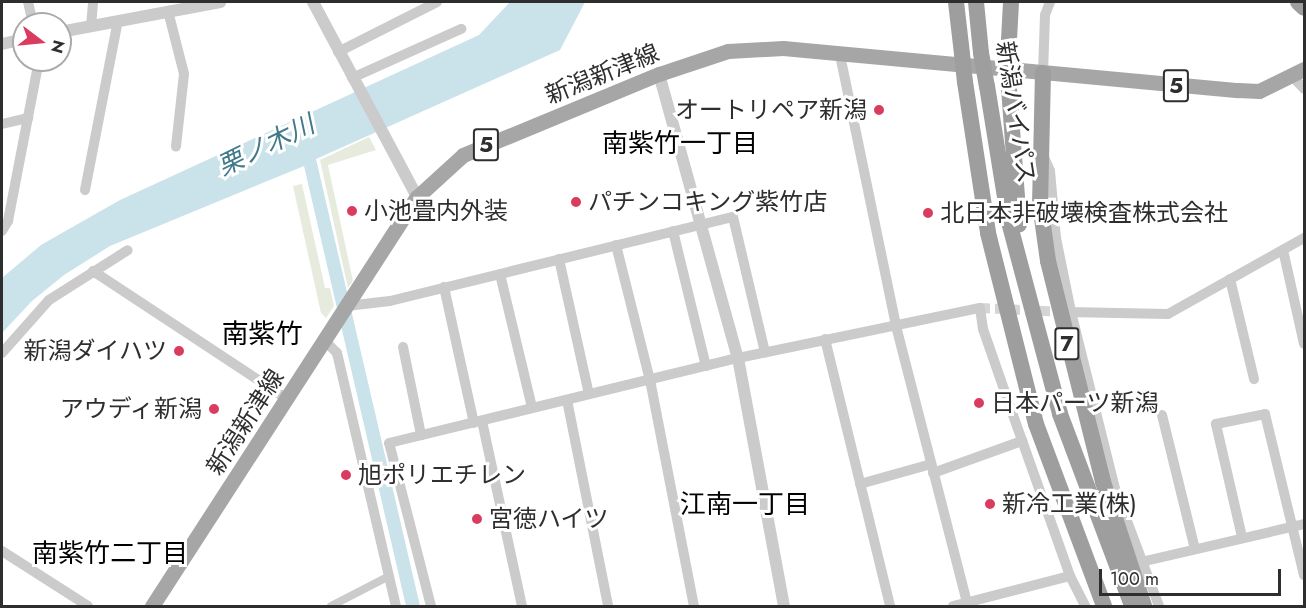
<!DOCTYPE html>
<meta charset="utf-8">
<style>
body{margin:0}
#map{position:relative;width:1306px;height:608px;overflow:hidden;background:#fff;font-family:Jost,"Noto Sans JP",sans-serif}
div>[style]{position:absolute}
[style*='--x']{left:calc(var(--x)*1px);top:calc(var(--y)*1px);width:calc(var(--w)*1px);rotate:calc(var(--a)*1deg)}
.green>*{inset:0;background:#e6ebdd}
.water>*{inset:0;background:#cae2e9}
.minor-tunnel>*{height:10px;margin-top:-5px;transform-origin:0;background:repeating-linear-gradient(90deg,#d5d5d5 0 10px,transparent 0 15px)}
.pedestrian>*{height:8px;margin:-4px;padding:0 4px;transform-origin:4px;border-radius:4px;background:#cbcbcb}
.minor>*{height:10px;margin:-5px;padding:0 5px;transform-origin:5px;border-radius:5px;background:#cbcbcb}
.tertiary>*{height:12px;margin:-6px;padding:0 6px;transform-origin:6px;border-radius:6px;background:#cbcbcb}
.primary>*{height:15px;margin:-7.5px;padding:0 7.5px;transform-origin:7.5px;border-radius:7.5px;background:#a6a6a6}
.trunk>*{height:16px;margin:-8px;padding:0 8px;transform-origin:8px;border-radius:8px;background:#9e9e9e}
.trunk-bridge>*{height:16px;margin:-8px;padding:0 8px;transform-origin:8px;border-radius:8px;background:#9e9e9e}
.dots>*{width:16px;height:16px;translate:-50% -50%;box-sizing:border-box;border:3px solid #fff;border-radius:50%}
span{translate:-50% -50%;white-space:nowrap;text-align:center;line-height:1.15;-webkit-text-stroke:6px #fff;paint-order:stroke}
.shield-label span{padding:2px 4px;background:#fff;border:2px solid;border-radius:4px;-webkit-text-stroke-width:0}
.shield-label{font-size:22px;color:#2e2e2e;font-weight:700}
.street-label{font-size:24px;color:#2e2e2e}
.poi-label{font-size:24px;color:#2e2e2e}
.right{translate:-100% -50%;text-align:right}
.left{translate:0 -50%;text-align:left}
.neighbourhood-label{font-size:26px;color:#000}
.water-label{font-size:26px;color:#41798b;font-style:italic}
.quarter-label{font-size:27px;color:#000}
.frame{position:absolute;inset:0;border:3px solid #2e2e2e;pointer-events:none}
.north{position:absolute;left:12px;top:12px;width:60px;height:60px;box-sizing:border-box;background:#fff;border:2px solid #ababab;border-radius:50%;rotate:106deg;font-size:16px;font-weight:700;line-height:24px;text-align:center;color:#2e2e2e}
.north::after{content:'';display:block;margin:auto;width:21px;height:27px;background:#da3c5f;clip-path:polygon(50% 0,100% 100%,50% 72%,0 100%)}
.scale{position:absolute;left:1099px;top:569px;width:182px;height:27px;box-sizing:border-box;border:3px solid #2e2e2e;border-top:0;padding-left:8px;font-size:18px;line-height:21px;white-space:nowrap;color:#2e2e2e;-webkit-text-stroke:4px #fff;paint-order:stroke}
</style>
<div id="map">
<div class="green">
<div style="clip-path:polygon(369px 137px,376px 150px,328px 165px,353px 281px,348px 288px,320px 160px)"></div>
<div style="clip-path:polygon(302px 184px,325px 288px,330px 288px,334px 306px,326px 318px,321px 313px,293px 186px)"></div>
</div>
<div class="water">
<div style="clip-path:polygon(510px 2px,585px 2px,560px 50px,316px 159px,420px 606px,406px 606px,304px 166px,110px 246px,64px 275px,32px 301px,2px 333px,2px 278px,41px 245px,120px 200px,479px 35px)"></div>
</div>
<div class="minor-tunnel">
<div style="--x:980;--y:308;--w:86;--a:2.7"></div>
</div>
<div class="pedestrian">
<div style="--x:331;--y:606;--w:65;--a:-27.3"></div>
</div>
<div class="minor">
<div style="--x:28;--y:2;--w:23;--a:77"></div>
<div style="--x:168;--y:11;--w:65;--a:75.7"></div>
<div style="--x:184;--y:74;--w:73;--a:96.3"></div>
<div style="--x:91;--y:26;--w:24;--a:-85"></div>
<div style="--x:338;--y:52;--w:111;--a:-26.8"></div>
<div style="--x:840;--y:55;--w:277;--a:78.3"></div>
<div style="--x:896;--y:326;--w:289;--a:75.6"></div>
<div style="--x:1043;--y:73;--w:58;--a:-88"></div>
<div style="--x:1045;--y:15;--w:14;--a:-69"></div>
<div style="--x:1293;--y:77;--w:16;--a:47"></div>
<div style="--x:352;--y:78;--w:120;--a:-24.2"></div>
<div style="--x:2;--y:124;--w:27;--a:-13"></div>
<div style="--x:1043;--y:155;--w:17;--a:66"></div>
<div style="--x:1050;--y:171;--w:67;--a:84.9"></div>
<div style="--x:1056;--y:238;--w:76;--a:78.5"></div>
<div style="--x:1071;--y:312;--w:182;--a:76"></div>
<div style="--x:1115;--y:489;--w:125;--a:69.4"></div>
<div style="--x:85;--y:190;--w:172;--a:-79"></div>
<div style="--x:2;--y:231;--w:12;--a:-59"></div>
<div style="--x:8;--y:221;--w:164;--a:-79.1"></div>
<div style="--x:673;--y:231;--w:139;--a:76.3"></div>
<div style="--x:616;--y:245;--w:139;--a:75.9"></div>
<div style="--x:650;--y:380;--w:230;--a:79"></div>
<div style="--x:1283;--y:250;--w:96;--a:77.4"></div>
<div style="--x:559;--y:259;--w:138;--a:77.5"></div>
<div style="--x:93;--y:271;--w:232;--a:33.4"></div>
<div style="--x:500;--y:274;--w:137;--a:76.5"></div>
<div style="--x:1230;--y:279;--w:103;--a:76.5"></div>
<div style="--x:444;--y:287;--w:139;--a:77.6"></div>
<div style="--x:347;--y:306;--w:43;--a:-6.6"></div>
<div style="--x:390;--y:301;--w:353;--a:-13.8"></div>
<div style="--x:733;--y:217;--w:139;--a:76.7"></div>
<div style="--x:1067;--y:312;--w:101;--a:1.1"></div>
<div style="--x:1168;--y:314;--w:156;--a:-29.2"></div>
<div style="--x:825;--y:339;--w:275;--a:76.3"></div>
<div style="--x:325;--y:341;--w:17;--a:45"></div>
<div style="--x:337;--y:353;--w:260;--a:76.9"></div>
<div style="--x:403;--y:347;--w:90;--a:78.4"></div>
<div style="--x:2;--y:353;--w:71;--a:-48.4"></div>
<div style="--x:49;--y:300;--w:93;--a:-32.3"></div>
<div style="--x:567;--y:400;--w:210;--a:78.7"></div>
<div style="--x:1162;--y:415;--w:138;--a:76.2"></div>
<div style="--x:482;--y:421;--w:189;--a:77.8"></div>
<div style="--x:933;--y:473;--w:95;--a:-19.8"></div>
<div style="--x:860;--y:484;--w:74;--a:-15.7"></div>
<div style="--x:1242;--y:537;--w:116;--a:-103"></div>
<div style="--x:1216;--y:424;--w:50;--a:-11.5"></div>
<div style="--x:1265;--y:414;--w:166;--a:76.4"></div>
<div style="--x:2;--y:551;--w:102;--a:32.6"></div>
<div style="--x:1141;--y:562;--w:167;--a:-13.1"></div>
<div style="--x:431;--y:606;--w:168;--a:-104.4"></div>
<div style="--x:389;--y:443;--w:359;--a:-13.7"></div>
<div style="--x:738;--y:358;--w:247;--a:-11.7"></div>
<div style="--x:980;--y:308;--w:21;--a:82"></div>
<div style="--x:983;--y:329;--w:73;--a:70.8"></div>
<div style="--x:1007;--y:398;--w:189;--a:70.5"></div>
<div style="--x:1070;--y:576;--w:34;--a:63"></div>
<div style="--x:953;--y:606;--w:121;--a:-14.4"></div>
</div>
<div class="tertiary">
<div style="--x:313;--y:2;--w:221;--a:61.9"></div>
<div style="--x:60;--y:32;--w:163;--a:-10.6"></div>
<div style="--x:2;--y:44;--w:23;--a:-13"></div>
<div style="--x:659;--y:74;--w:295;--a:74.5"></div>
<div style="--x:738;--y:358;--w:252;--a:79.5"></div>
</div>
<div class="primary">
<div style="--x:152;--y:606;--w:487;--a:-57.1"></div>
<div style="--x:417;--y:197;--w:62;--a:-42.4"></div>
<div style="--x:463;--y:155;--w:212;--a:-22.5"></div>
<div style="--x:659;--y:74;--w:73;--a:-18.4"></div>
<div style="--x:728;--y:51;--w:55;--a:-3.1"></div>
<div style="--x:783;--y:48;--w:457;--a:5.3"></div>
<div style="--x:1238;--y:90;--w:21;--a:3"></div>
<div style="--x:1259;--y:91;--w:50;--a:-26.1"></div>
</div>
<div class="trunk">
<div style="--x:956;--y:2;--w:52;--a:83.4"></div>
<div style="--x:976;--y:2;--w:51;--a:84.4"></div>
<div style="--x:1298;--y:2;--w:8;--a:45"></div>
<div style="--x:1008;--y:58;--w:56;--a:-86.9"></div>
<div style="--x:1043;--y:73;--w:131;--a:91.3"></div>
<div style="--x:1040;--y:204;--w:58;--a:82"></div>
<div style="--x:1048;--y:261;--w:228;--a:76"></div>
<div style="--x:1103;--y:482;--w:131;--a:71.7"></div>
<div style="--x:965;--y:82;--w:153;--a:81.3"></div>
<div style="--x:988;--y:233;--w:197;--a:75.9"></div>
<div style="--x:1036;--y:424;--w:194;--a:69.5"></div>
<div style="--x:987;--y:86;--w:138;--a:80.8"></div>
<div style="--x:1009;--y:222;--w:199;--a:75.1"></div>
<div style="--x:1060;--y:414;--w:205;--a:69.4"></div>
<div style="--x:1009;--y:88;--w:137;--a:85.8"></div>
</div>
<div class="trunk-bridge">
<div style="--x:981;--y:53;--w:34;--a:80"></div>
<div style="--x:962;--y:54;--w:28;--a:84"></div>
<div style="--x:1008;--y:58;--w:30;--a:88"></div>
</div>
<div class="dots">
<div style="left:879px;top:110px;background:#da3c5f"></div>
<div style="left:576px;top:202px;background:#da3c5f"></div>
<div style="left:352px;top:211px;background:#da3c5f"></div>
<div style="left:928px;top:213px;background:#da3c5f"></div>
<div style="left:179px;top:351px;background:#da3c5f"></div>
<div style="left:979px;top:403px;background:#da3c5f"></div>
<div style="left:214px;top:409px;background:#da3c5f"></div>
<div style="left:346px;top:475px;background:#da3c5f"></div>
<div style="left:990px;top:504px;background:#da3c5f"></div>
<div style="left:477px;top:519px;background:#da3c5f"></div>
</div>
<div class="shield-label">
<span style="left:1176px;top:86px">5</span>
<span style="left:486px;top:145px">5</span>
<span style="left:1067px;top:344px">7</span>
</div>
<div class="street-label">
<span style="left:602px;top:74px;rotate:-22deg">新潟新津線</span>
<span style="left:1016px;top:112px;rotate:81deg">新潟バイパス</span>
<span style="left:245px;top:422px;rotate:-57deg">新潟新津線</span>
</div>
<div class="poi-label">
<span class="right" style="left:867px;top:110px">オートリペア新潟</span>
<span class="left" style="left:588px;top:202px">パチンコキング紫竹店</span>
<span class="left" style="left:364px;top:211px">小池畳内外装</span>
<span class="left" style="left:940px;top:213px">北日本非破壊検査株式会社</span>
<span class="right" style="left:167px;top:351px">新潟ダイハツ</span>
<span class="left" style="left:991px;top:403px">日本パーツ新潟</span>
<span class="right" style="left:202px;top:409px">アウディ新潟</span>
<span class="left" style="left:358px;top:475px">旭ポリエチレン</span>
<span class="left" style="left:1002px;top:504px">新冷工業(株)</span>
<span class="left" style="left:489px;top:519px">宮徳ハイツ</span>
</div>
<div class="neighbourhood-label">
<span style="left:680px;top:144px">南紫竹一丁目</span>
<span style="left:745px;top:505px">江南一丁目</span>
<span style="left:110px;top:554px">南紫竹二丁目</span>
</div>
<div class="water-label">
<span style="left:266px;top:146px;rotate:-26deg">栗ノ木川</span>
</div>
<div class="quarter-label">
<span style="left:262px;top:334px">南紫竹</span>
</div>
<div class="frame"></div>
<div class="north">N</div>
<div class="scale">100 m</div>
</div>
